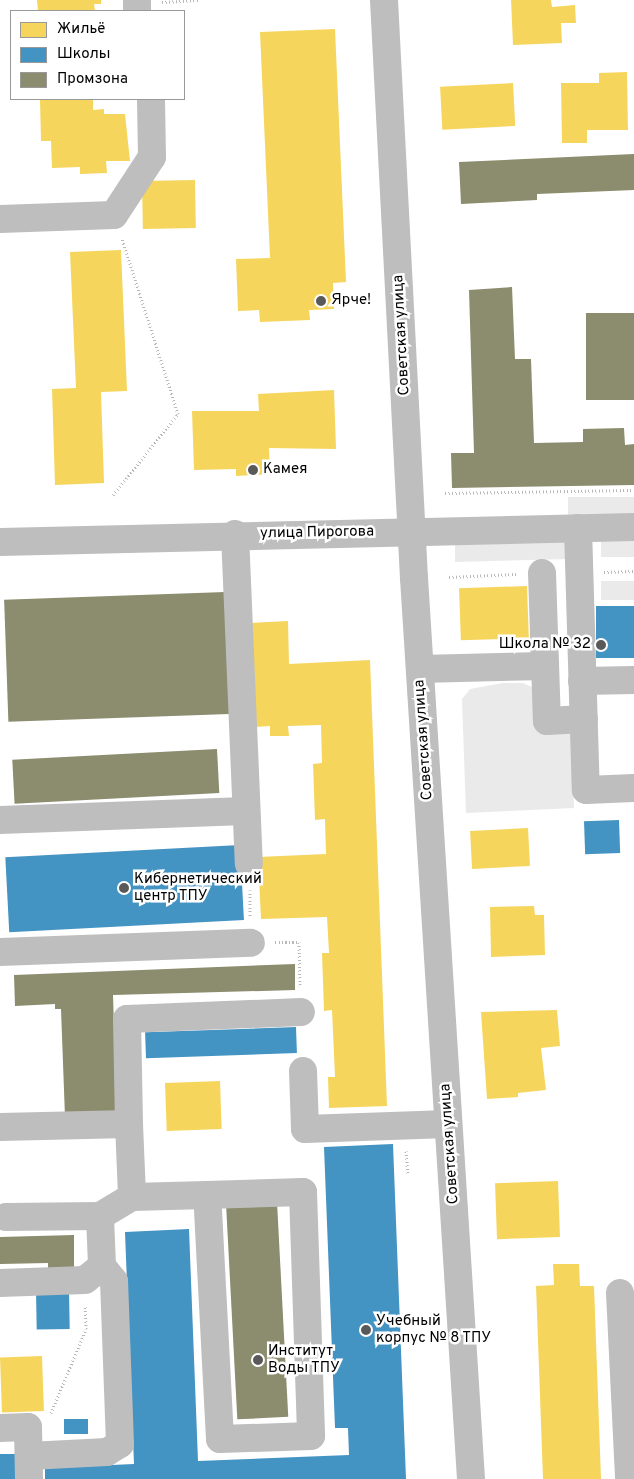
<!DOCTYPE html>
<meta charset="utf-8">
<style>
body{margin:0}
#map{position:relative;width:634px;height:1479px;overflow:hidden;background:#fff;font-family:Overpass,sans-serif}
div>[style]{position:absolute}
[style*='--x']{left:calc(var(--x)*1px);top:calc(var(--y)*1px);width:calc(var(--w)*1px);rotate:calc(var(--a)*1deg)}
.green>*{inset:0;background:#eaeaea;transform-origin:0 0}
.homes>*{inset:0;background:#f6d55c;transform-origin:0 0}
.schools>*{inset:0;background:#4393c3;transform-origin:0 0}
.industry>*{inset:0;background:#8c8c6e;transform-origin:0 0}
.path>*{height:3px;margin-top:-1.5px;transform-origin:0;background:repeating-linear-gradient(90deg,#b8b8b8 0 1px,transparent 0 3.5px)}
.minor>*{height:28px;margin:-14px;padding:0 14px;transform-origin:14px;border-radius:14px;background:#bebebe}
.dots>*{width:14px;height:14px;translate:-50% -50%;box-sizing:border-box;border:2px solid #fff;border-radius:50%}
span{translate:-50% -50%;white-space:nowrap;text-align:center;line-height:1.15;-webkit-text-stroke:5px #fff;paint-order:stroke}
.poi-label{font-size:15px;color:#000}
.left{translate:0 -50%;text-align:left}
.right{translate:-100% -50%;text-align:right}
.street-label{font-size:15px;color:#000}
.legend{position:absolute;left:10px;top:10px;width:175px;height:90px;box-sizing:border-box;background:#fff;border:1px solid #999;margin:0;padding:6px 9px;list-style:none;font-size:15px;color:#000}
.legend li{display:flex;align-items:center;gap:10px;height:25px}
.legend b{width:25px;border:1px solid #999}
</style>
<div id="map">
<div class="green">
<div style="left:634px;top:497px;width:22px;height:66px;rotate:90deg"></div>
<div style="left:634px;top:538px;width:19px;height:33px;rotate:90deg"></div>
<div style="clip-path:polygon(562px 541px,566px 543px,570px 559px,455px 562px,455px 543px)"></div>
<div style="left:634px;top:581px;width:19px;height:33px;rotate:90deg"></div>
<div style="clip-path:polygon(503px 683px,523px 683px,534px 688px,571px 725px,574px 808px,466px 813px,462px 699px,470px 689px)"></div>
</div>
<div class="homes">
<div style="clip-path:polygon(37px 0,101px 0,101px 4px,94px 4px,95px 11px,38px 11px)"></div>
<div style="clip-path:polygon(511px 0,551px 0,552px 7px,575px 5px,576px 23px,561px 23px,562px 43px,513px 45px)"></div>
<div style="clip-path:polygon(335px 29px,346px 282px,333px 283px,334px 309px,309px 310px,310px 320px,260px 322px,259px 310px,238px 311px,236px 259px,270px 258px,260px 32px)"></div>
<div style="clip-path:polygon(627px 72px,628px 130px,587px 130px,587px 143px,562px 143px,561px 83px,599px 83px,599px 73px)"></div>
<div style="left:513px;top:83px;width:43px;height:73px;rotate:87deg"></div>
<div style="clip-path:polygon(40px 99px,93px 99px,93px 110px,104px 109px,104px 114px,125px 114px,130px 161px,106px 161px,107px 173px,80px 174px,80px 167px,52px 168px,51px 141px,41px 141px)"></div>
<div style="left:195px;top:180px;width:48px;height:53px;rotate:89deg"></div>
<div style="clip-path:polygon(121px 250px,127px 391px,101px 392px,104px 483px,55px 485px,52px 389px,76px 388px,70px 252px)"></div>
<div style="clip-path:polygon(334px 390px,336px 449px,269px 448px,270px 474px,236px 476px,236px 469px,194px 470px,192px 411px,259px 411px,258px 394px)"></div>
<div style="left:527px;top:586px;width:52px;height:68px;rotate:88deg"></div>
<div style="clip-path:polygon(288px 621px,289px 664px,370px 660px,387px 1106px,329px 1108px,328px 1077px,335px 1077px,332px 1010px,324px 1011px,322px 953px,329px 953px,327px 917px,261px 919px,258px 857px,326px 854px,325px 819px,315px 820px,313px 764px,322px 763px,321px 725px,288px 726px,289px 736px,270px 736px,270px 726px,253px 727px,249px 623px)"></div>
<div style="left:528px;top:828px;width:38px;height:58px;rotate:87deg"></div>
<div style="clip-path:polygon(534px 906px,535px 915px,544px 915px,545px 955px,491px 957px,490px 907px)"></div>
<div style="clip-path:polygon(557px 1010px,560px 1046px,541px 1048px,546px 1090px,518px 1093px,518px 1097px,487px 1099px,481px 1012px)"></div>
<div style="left:220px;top:1081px;width:48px;height:55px;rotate:88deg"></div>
<div style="left:558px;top:1181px;width:56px;height:63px;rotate:88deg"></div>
<div style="clip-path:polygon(553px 1264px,579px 1264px,580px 1286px,594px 1286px,601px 1479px,543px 1479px,536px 1286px,554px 1285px)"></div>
<div style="left:42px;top:1356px;width:55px;height:42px;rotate:88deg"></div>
</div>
<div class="schools">
<div style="left:634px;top:606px;width:52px;height:38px;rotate:90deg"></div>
<div style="left:619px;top:820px;width:33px;height:35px;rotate:88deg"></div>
<div style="left:240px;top:845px;width:75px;height:235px;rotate:87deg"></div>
<div style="left:296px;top:1027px;width:26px;height:151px;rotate:88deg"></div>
<div style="clip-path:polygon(393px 1144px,406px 1479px,45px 1479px,45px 1468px,134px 1464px,125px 1232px,189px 1229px,198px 1461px,349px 1455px,348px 1428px,335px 1428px,324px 1147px)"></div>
<div style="left:69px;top:1289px;width:40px;height:33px;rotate:89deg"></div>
<div style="left:64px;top:1419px;width:24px;height:15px"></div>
<div style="left:0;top:1454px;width:15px;height:25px"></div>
</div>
<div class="industry">
<div style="clip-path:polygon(634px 154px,634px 190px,537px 194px,537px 200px,461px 204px,459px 162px)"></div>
<div style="clip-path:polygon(512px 287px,515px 359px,531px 359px,534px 443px,583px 442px,583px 429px,624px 428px,625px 445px,634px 444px,634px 485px,452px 488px,451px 453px,474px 453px,469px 290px)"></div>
<div style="left:634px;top:313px;width:87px;height:48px;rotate:90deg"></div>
<div style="left:225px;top:592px;width:122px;height:221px;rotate:88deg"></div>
<div style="left:217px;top:749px;width:44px;height:205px;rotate:87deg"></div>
<div style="clip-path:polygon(295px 964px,295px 990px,113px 995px,117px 1116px,65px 1117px,61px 1009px,55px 1009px,55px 1004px,15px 1006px,14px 975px)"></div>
<div style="left:277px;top:1202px;width:215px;height:51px;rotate:87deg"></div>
<div style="clip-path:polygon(74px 1235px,74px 1276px,48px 1276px,48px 1263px,0 1264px,0 1237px)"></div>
</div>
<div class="path">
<div style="--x:162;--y:2;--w:37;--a:-3"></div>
<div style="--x:445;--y:493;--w:189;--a:-0.9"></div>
<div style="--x:113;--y:495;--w:104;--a:-51.3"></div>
<div style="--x:178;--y:414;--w:184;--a:-107.7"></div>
<div style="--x:604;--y:572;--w:30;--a:-2"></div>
<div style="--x:449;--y:577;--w:67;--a:-2.6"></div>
<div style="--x:250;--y:890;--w:26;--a:90"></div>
<div style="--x:275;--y:942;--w:24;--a:0"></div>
<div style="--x:299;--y:942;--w:43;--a:88.7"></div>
<div style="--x:406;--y:1151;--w:24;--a:85"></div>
<div style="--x:51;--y:1413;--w:91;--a:-67.4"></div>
<div style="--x:86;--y:1329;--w:23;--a:-92"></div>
</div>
<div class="minor">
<div style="--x:137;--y:0;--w:11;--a:90"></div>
<div style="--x:384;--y:0;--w:579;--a:87.03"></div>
<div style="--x:414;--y:578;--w:903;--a:86.38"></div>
<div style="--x:0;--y:219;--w:114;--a:-2"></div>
<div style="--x:114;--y:215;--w:69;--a:-56.8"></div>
<div style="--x:152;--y:157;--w:58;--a:-91"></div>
<div style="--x:578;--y:528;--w:262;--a:88.3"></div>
<div style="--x:586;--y:790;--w:48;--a:-2.4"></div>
<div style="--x:235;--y:534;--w:330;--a:87.6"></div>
<div style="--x:0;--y:542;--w:634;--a:-1.36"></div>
<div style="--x:542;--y:573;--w:148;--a:88.1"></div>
<div style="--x:547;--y:721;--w:37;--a:-3"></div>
<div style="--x:420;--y:669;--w:125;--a:-1.4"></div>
<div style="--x:582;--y:681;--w:52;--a:-1.1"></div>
<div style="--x:0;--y:820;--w:245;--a:-2.1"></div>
<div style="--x:0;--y:952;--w:251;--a:-2.1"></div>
<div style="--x:303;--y:1071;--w:58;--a:88"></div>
<div style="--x:305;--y:1129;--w:143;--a:-2"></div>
<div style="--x:129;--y:1124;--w:105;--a:-91.1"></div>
<div style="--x:127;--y:1019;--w:174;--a:-2.3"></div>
<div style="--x:0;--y:1127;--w:129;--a:-1.3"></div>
<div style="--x:129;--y:1124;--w:73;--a:87.6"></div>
<div style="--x:6;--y:1217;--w:94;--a:-0.6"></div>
<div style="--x:0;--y:1283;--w:85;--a:-2"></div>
<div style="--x:85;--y:1280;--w:22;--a:-39"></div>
<div style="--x:102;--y:1266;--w:50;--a:-92.3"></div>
<div style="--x:100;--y:1216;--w:37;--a:-31"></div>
<div style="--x:132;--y:1197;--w:75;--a:-1.5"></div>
<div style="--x:207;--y:1195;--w:96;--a:-1.8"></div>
<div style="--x:303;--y:1192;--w:244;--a:88.1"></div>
<div style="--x:311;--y:1436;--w:91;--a:178.1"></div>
<div style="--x:220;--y:1439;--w:244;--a:-93"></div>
<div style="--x:620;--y:1293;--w:186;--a:87.2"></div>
<div style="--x:0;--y:1428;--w:28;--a:-2"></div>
<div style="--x:28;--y:1427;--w:52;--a:88.9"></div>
<div style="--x:29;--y:1456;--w:78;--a:-2.9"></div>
<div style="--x:107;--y:1452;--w:15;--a:-32"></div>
<div style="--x:120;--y:1444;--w:163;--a:-92.1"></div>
<div style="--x:114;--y:1281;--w:19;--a:-129"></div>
</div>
<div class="dots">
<div style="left:321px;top:301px;background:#595959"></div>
<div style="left:253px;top:470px;background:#595959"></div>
<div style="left:601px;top:645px;background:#595959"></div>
<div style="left:124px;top:888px;background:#595959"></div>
<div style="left:366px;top:1330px;background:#595959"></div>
<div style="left:258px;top:1360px;background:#595959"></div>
</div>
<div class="poi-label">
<span class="left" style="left:331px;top:301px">Ярче!</span>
<span class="left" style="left:263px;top:470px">Камея</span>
<span class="right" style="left:591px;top:645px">Школа № 32</span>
<span class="left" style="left:134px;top:888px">Кибернетический<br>центр ТПУ</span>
<span class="left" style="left:376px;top:1330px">Учебный<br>корпус № 8 ТПУ</span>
<span class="left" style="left:268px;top:1360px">Институт<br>Воды ТПУ</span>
</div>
<div class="street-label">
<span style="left:402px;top:335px;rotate:-93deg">Советская улица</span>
<span style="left:317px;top:533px;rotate:-1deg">улица Пирогова</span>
<span style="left:424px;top:740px;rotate:-94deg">Советская улица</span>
<span style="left:450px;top:1144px;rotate:-94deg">Советская улица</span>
</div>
<ul class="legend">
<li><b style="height:14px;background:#f6d55c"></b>Жильё</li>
<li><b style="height:14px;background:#4393c3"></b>Школы</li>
<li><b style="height:14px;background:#8c8c6e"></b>Промзона</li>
</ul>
</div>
